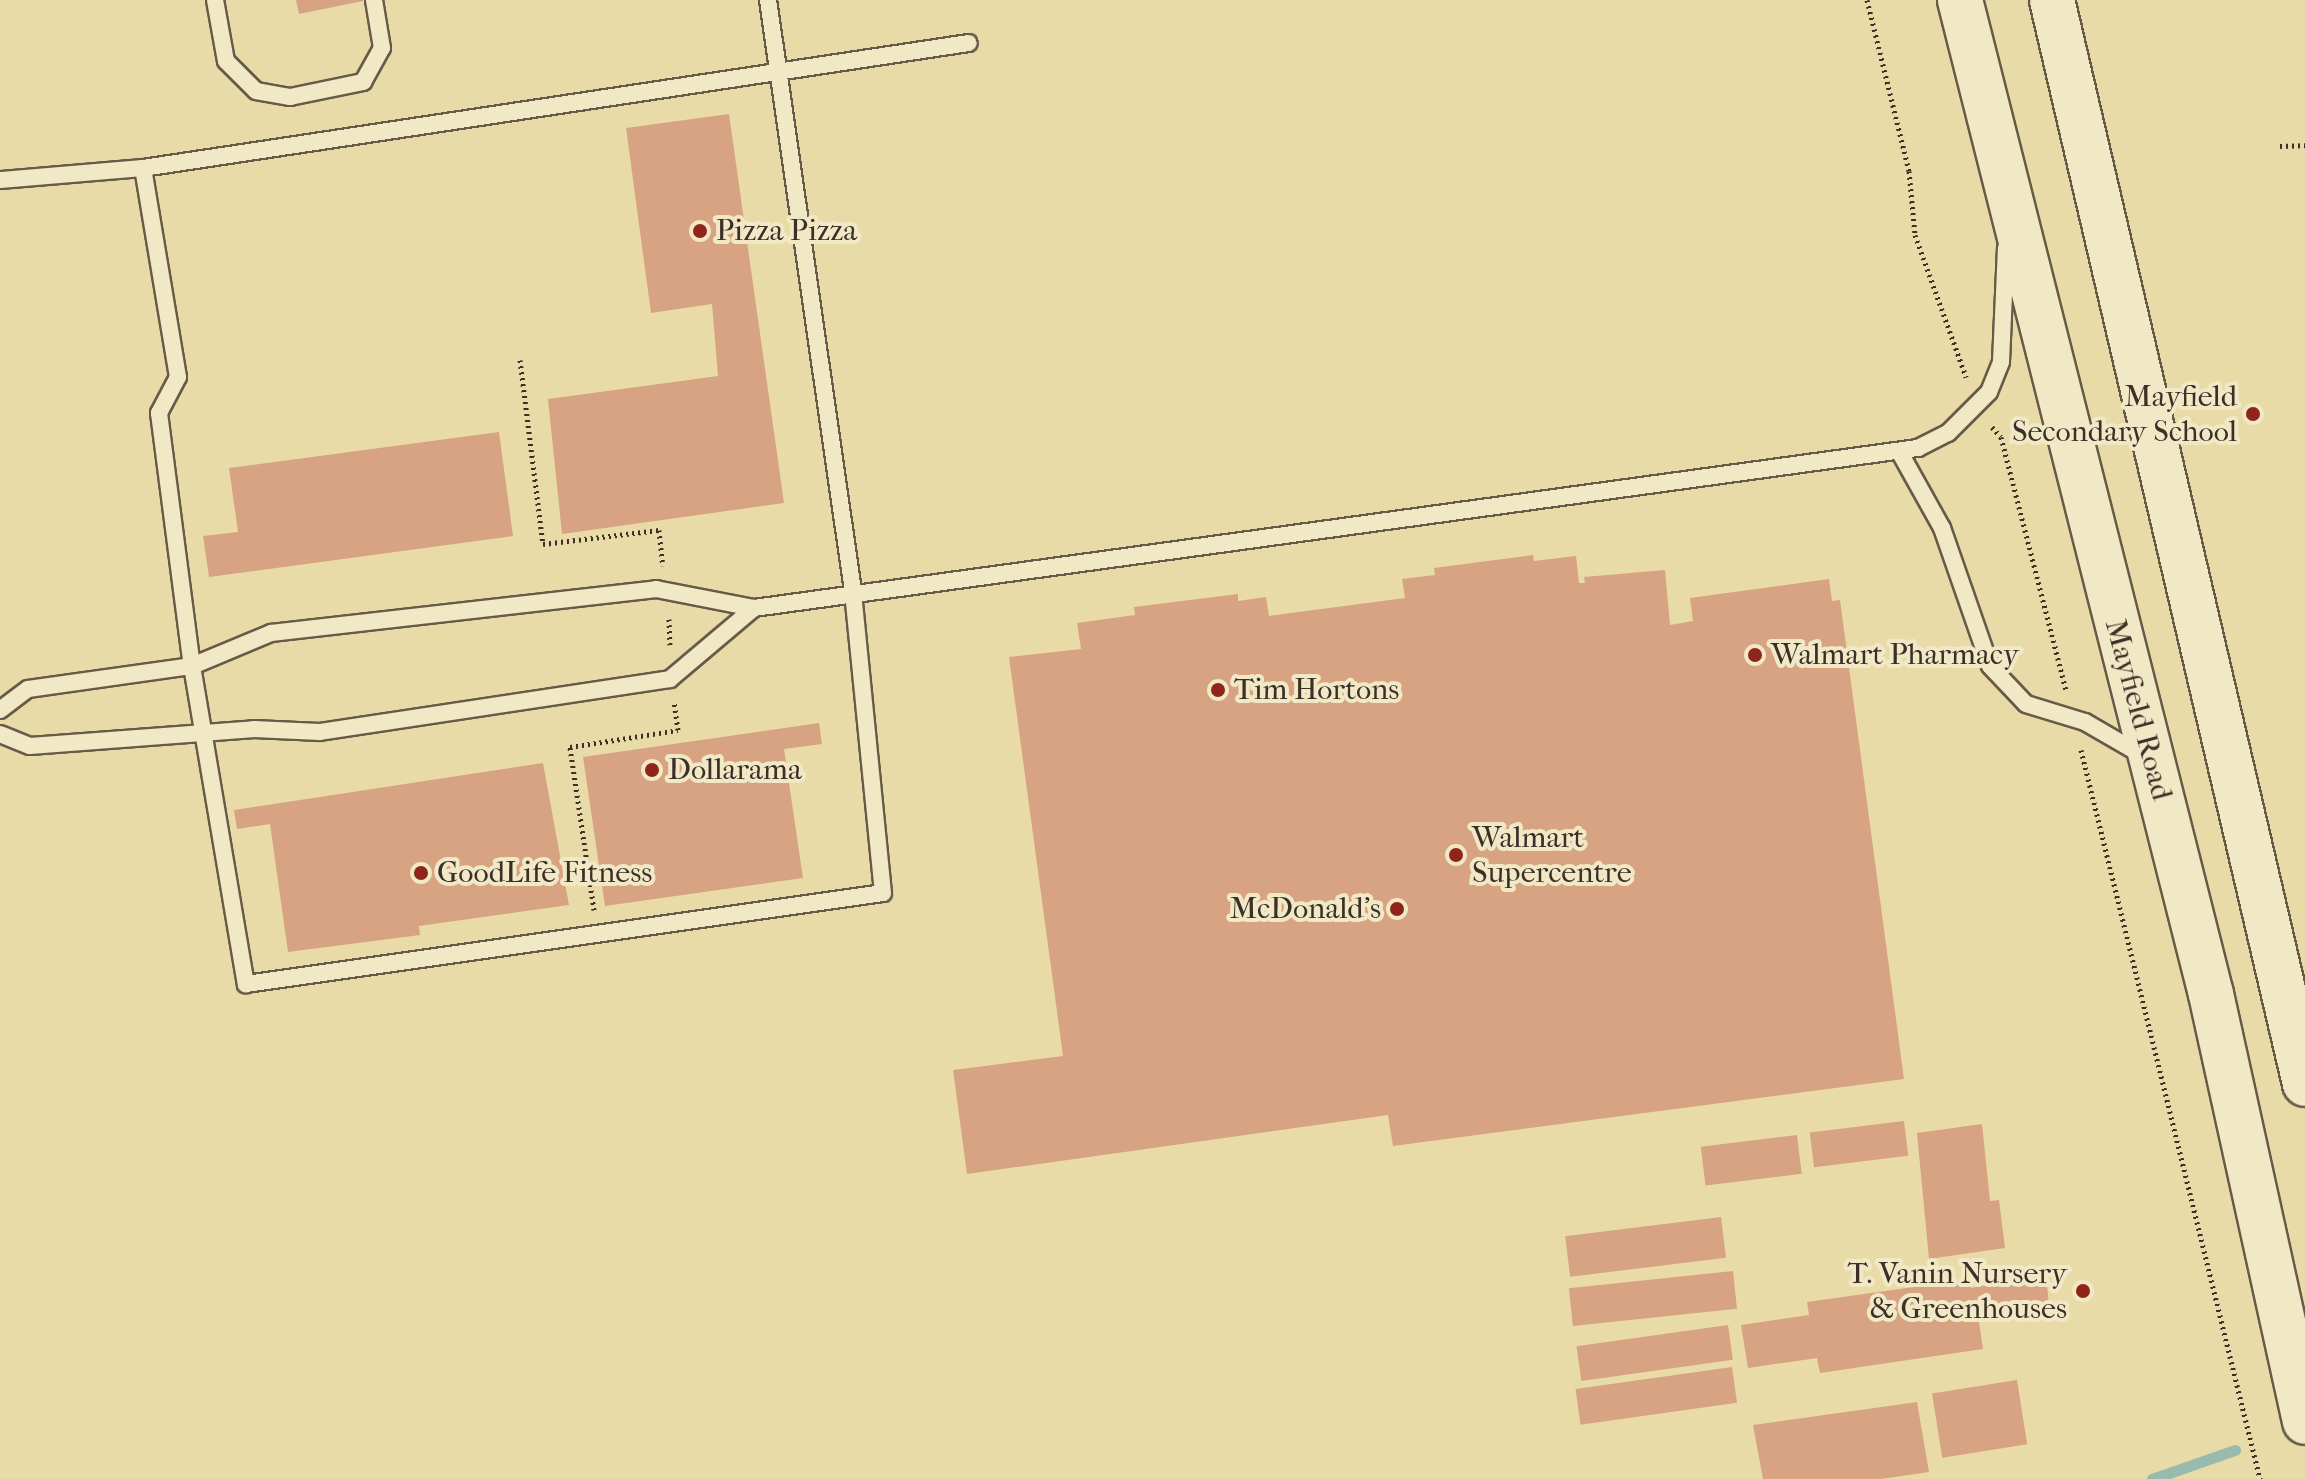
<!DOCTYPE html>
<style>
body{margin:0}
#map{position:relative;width:2305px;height:1479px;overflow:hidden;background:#e9dba7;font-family:"IM FELL French Canon",serif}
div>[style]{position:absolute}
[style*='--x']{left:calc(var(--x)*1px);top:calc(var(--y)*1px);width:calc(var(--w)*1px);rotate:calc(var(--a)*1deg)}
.stream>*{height:11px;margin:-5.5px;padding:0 5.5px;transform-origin:5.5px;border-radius:5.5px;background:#99baae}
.building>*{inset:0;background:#d7a382;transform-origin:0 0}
.path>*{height:5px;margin-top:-2.5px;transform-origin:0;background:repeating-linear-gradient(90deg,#3c2f28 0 2px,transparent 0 6px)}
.roads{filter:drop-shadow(2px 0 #675a48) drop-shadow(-2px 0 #675a48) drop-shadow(0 2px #675a48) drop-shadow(0 -2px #675a48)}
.service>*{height:16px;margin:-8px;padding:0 8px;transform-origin:8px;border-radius:8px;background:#f1e8c6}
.secondary>*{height:44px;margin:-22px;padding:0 22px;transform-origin:22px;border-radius:22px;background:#f1e8c6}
.dots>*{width:22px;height:22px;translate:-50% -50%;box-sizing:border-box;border:4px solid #f1e8c6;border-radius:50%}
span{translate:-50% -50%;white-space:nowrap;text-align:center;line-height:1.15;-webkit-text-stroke:8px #f1e8c6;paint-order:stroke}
.poi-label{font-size:30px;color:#3c2f28}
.left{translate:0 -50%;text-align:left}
.right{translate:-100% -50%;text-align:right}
.street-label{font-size:30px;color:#3c2f28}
</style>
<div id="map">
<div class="stream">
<div style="--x:2152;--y:1479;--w:88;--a:-19.3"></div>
</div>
<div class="building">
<div style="clip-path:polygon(296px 0,363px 0,363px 1px,299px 14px)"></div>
<div style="clip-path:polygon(729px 114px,784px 503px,562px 534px,548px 399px,718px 376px,712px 304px,651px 313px,626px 128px)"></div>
<div style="clip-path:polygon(499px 432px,513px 536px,209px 577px,203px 536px,238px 532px,229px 468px)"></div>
<div style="clip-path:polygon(1533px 555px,1534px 561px,1576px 556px,1579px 583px,1585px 583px,1584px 577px,1665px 570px,1670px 625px,1693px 621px,1690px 598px,1829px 579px,1832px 601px,1840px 600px,1904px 1079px,1393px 1146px,1388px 1115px,967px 1174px,953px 1070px,1063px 1056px,1009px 657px,1081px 649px,1077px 623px,1135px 615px,1134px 607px,1238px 594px,1238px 601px,1266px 597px,1269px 616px,1405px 598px,1402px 579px,1435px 575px,1434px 568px)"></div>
<div style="clip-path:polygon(819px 723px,822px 744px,784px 749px,803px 878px,605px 906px,583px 757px)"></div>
<div style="clip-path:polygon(543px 763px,569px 905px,419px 926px,420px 935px,288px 952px,270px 824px,237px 829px,234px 810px)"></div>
<div style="left:1904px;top:1121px;width:35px;height:95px;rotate:83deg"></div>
<div style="clip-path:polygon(1982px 1124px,1990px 1201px,1999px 1200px,2005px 1248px,1929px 1259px,1917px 1133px)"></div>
<div style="left:1797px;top:1135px;width:39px;height:97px;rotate:83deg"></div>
<div style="left:1721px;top:1217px;width:41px;height:157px;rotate:83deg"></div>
<div style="left:1733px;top:1271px;width:38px;height:165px;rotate:84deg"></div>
<div style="clip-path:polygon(2046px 1274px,2050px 1315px,1979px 1322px,1983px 1349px,1820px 1373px,1817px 1358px,1748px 1368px,1741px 1325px,1809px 1315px,1807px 1302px,1971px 1279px,1971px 1288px)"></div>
<div style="left:1728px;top:1325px;width:35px;height:153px;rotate:82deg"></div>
<div style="left:1732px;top:1367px;width:36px;height:158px;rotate:82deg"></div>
<div style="left:2017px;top:1380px;width:65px;height:86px;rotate:81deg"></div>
<div style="clip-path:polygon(1917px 1402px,1929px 1472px,1881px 1479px,1763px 1479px,1753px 1425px)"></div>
</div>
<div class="path">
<div style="--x:1867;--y:0;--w:176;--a:76.2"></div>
<div style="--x:1909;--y:171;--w:64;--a:84.6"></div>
<div style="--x:1915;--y:235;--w:151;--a:70.2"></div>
<div style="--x:2280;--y:146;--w:25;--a:-2"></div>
<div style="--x:520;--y:360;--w:185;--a:82.9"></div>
<div style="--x:543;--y:544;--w:117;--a:-6.9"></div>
<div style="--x:659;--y:530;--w:36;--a:84"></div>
<div style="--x:1992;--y:427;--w:13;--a:48"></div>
<div style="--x:2001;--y:437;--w:261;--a:75.6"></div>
<div style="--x:669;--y:619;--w:26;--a:88"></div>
<div style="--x:2081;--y:750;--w:751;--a:76.2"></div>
<div style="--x:594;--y:910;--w:165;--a:-98.4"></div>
<div style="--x:570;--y:747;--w:109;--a:-8.9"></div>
<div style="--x:678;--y:730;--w:27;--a:-98"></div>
</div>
<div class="roads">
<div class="service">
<div style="--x:215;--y:0;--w:62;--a:79.8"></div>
<div style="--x:226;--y:61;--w:42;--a:45"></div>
<div style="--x:256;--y:91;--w:35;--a:10"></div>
<div style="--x:290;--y:97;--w:75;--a:-11.6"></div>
<div style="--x:363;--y:82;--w:39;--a:-61"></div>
<div style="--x:382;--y:48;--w:49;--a:-99.5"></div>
<div style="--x:143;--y:168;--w:212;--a:80.5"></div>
<div style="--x:178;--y:377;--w:41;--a:117.8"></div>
<div style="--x:159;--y:413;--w:255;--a:82.6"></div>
<div style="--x:192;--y:666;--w:323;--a:80.4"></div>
<div style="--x:246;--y:984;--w:643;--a:-8.13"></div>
<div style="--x:883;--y:893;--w:303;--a:-95.7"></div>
<div style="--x:853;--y:591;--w:597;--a:-98.18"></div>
<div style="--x:0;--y:180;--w:144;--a:-4.8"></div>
<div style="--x:143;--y:168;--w:835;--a:-8.61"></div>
<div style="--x:1899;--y:451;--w:88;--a:60.8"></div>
<div style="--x:1942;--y:528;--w:146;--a:70.8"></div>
<div style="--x:1990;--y:666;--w:52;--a:46.5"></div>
<div style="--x:2026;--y:704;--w:62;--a:17"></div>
<div style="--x:2085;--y:722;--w:66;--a:30.1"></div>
<div style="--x:0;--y:710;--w:35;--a:-37"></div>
<div style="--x:28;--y:689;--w:166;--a:-8"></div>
<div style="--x:192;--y:666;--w:86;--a:-22.7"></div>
<div style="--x:271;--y:633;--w:388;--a:-6.5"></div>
<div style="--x:656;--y:589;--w:100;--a:11"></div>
<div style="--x:754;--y:608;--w:1175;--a:-7.83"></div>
<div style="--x:1918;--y:448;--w:34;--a:-27"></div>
<div style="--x:1948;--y:433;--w:58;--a:-45"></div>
<div style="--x:1989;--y:392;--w:32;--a:-68"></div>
<div style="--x:2001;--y:362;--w:114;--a:-87.5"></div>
<div style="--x:0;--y:734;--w:32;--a:22"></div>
<div style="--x:30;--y:746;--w:225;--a:-4.3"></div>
<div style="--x:254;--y:729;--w:66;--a:2.6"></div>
<div style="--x:320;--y:732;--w:354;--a:-8.6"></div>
<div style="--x:670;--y:679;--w:110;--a:-40.2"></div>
</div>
<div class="secondary">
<div style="--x:1960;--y:0;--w:1025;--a:75.83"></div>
<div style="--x:2211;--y:994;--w:438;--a:77.6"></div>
<div style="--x:2052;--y:0;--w:1113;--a:76.86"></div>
</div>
</div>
<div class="dots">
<div style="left:700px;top:231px;background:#8f2418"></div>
<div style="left:2253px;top:414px;background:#8f2418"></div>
<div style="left:1755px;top:655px;background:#8f2418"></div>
<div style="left:1218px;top:690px;background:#8f2418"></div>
<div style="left:652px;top:770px;background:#8f2418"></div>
<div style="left:1456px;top:855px;background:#8f2418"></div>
<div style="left:421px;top:873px;background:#8f2418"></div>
<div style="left:1397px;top:909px;background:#8f2418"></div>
<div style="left:2083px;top:1291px;background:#8f2418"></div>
</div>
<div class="poi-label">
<span class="left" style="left:716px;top:231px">Pizza Pizza</span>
<span class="right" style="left:2237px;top:414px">Mayfield<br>Secondary School</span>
<span class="left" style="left:1771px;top:655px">Walmart Pharmacy</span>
<span class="left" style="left:1234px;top:690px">Tim Hortons</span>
<span class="left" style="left:668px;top:770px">Dollarama</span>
<span class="left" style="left:1472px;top:855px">Walmart<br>Supercentre</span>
<span class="left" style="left:437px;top:873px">GoodLife Fitness</span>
<span class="right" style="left:1381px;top:909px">McDonald's</span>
<span class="right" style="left:2067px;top:1291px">T. Vanin Nursery<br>&amp; Greenhouses</span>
</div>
<div class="street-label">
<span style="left:2138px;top:710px;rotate:75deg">Mayfield Road</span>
</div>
</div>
